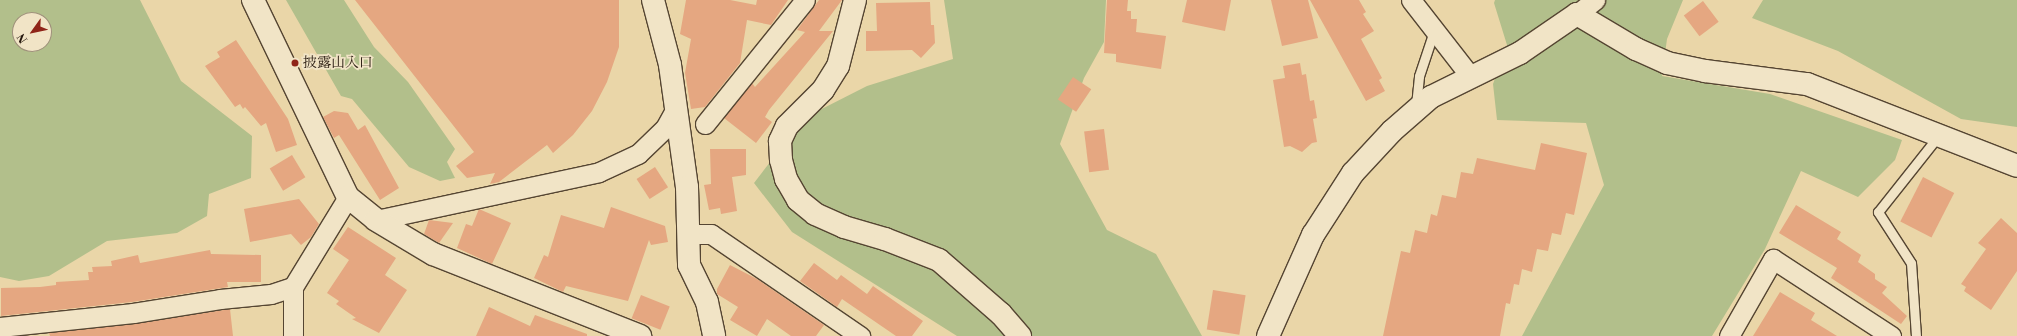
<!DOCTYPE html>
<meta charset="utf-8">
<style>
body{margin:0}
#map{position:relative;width:2017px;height:336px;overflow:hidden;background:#ead6a8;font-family:"Libre Bodoni","Noto Serif JP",serif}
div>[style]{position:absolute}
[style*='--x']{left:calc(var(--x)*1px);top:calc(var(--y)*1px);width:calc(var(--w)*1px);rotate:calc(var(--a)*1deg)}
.green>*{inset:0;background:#b2bf8b}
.building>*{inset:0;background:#e5a781;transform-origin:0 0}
.roads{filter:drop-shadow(1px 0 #554532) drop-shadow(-1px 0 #554532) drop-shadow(0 1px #554532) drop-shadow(0 -1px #554532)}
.lane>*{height:9px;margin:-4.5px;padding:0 4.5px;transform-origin:4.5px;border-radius:4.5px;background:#f1e4c6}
.street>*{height:19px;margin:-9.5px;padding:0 9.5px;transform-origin:9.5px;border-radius:9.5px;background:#f1e4c6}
.secondary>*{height:22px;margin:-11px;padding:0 11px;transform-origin:11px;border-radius:11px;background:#f1e4c6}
.dots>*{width:11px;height:11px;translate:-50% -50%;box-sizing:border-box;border:2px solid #f1e4c6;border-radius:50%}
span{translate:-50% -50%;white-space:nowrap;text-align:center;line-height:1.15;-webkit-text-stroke:3.5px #f1e4c6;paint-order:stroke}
.poi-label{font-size:14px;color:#23150b}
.left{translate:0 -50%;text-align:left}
.north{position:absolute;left:12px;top:12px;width:40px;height:40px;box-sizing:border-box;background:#f1e4c6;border:1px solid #9f917b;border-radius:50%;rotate:237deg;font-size:11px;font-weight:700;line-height:16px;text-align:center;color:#23150b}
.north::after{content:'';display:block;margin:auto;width:14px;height:18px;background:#8f2418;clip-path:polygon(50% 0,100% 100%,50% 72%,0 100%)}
</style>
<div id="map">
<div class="green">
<div style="clip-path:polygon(evenodd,0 0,140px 0,181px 81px,252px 136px,251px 178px,209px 194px,207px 216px,177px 233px,107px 241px,49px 276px,19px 281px,0 277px,0 0,20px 20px,44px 20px,44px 44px,20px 44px,20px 20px)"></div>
<div style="clip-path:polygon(286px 0,344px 0,374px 47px,408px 82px,455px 149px,447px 162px,455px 178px,440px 181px,409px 167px,352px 99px,341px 96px)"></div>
<div style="clip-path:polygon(944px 0,1106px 0,1104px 42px,1084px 78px,1060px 144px,1107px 230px,1156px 254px,1202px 336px,957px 336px,792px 232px,754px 183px,804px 118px,867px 86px,953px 59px)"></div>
<div style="clip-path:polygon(1495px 0,1683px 0,1667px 39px,1662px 76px,1770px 94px,1902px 140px,1895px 160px,1858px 197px,1801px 171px,1765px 249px,1712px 336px,1522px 336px,1604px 185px,1586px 123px,1497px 120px,1493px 84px,1507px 45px,1494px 3px)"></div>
<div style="clip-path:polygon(1763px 0,2017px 0,2017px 127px,1961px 119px,1838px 51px,1752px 18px)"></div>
</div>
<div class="building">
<div style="clip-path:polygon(355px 0,619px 0,619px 47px,607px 82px,592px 111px,573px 135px,553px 153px,547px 145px,499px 182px,490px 184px,495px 173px,467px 178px,456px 166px,474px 152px)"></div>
<div style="clip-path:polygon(686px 0,730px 0,756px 5px,757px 0,788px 0,771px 25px,747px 20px,740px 63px,705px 107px,691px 109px,685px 73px,691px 39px,680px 34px)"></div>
<div style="clip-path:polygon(819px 0,842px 0,819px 31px,833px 31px,769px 110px,765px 117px,772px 122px,756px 143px,724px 118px,752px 83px,755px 87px,805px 32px,797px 30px)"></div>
<div style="clip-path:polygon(1107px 0,1128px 0,1127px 11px,1131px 11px,1131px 19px,1137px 19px,1136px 32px,1166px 36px,1161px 69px,1116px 62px,1116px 54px,1104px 53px)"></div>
<div style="clip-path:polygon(1187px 0,1231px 0,1225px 31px,1182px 22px)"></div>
<div style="clip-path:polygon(1271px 0,1308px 0,1318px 38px,1282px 46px)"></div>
<div style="clip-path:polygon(1310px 0,1359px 0,1366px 12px,1363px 14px,1374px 31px,1361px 39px,1382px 78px,1379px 80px,1385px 91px,1366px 101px)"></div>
<div style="left:1703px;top:1px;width:26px;height:24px;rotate:53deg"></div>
<div style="clip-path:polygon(930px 2px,931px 25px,934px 25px,935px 43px,921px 58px,912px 50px,866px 51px,866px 31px,877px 31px,876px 3px)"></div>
<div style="clip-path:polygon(236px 40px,288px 119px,297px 145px,276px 152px,266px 123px,261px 126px,245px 107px,243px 109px,240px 104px,235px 107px,205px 66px,220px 57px,217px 52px)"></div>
<div style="clip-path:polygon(1300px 63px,1302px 75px,1306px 74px,1310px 101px,1314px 100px,1317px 118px,1313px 119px,1317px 142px,1312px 143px,1302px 152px,1290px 146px,1284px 147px,1273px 80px,1285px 78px,1283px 66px)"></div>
<div style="left:1073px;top:77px;width:22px;height:27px;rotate:34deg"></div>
<div style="clip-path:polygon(334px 111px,348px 113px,358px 130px,365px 125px,399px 188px,380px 200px,339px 135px,334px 138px,323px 117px)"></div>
<div style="left:1104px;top:129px;width:41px;height:20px;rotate:83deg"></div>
<div style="clip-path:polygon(1541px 143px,1587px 153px,1574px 215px,1566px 213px,1561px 235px,1552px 233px,1548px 251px,1537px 249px,1532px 272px,1522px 269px,1519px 285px,1514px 284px,1510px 304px,1506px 303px,1500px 336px,1383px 336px,1401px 251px,1410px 253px,1415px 230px,1427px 233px,1431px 214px,1437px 216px,1442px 195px,1456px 198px,1461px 172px,1473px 174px,1477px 158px,1535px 170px)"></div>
<div style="clip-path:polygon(710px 149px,746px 149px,746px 175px,732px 177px,737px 211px,721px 214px,720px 208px,709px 210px,704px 185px,711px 184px)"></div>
<div style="left:292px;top:155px;width:26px;height:26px;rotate:59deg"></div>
<div style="left:655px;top:167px;width:24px;height:22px;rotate:57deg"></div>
<div style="left:1923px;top:177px;width:35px;height:50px;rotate:27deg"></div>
<div style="clip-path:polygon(299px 199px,319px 224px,311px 237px,301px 245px,291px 234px,250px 242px,244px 209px)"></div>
<div style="clip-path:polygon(1796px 205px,1841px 232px,1837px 239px,1861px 255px,1858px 262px,1875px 274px,1875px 279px,1887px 287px,1882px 293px,1907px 316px,1901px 324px,1831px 278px,1837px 268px,1779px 233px)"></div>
<div style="clip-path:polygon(611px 207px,665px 226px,668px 242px,651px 245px,649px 240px,628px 301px,566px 286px,563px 292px,534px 278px,544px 255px,548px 257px,561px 215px,604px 228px)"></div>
<div style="clip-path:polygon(479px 209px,511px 223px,492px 264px,457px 248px,466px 224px,472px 226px)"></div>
<div style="clip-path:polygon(2001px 218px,2017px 233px,2017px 271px,1991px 310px,1964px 291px,1966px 287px,1961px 284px,1986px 249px,1978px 243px)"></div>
<div style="clip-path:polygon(429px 220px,453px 223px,439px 243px,424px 234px)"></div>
<div style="clip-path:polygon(348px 227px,396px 258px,385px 275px,407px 290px,379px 333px,352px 319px,356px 318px,336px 304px,339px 301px,327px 293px,349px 260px,333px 249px)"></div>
<div style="clip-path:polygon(210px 250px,211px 254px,261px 255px,261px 282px,227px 282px,228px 287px,132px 302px,1px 316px,1px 288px,40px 287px,56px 285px,56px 282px,89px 280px,88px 272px,93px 272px,92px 267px,112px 266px,111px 261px,138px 255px,140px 263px)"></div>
<div style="clip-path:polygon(814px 263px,837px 280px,841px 275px,867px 294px,873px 286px,923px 321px,912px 336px,896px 336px,842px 299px,837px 307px,800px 281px)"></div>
<div style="clip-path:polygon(730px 265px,757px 279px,824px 325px,816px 336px,791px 336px,767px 319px,757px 336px,730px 320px,738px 307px,717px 294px,717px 289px)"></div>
<div style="left:1213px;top:290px;width:33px;height:40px;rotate:9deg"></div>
<div style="clip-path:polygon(1780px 292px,1815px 313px,1811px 320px,1837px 336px,1753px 336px)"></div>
<div style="left:641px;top:295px;width:31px;height:25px;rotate:22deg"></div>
<div style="clip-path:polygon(489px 307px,530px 326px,535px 315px,587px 334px,587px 336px,476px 336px)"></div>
<div style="clip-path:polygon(230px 309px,233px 336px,50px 336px,49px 333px,135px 324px)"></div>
</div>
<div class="roads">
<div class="lane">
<div style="--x:1416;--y:105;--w:29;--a:-84"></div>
<div style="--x:1419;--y:76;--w:47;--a:-71.6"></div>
<div style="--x:1916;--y:336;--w:73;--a:-93.9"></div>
<div style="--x:1911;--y:263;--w:61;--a:-122.9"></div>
<div style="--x:1878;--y:212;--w:98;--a:-51.6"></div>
</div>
<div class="street">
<div style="--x:1411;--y:0;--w:98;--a:52.1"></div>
<div style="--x:1577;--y:14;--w:23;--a:-38"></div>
<div style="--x:705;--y:124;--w:159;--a:-51.1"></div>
<div style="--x:376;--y:220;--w:228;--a:-12.1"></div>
<div style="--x:599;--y:172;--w:43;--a:-24.8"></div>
<div style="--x:638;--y:154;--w:37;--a:-44"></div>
<div style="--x:665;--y:128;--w:23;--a:-61"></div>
<div style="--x:689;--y:234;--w:22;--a:0"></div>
<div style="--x:711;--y:234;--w:181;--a:34.4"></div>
<div style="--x:0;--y:327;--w:134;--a:-6"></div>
<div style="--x:133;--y:313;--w:88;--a:-9.1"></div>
<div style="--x:220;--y:299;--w:51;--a:-5.6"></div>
<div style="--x:271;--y:294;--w:23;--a:-18"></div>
<div style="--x:293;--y:287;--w:105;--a:-58.6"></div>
<div style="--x:293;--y:336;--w:49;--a:-90"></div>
<div style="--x:1729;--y:336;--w:89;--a:-60.3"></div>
<div style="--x:1773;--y:259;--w:141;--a:33.1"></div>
</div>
<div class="secondary">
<div style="--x:253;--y:0;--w:219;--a:64.3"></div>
<div style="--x:348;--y:197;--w:36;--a:39"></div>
<div style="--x:376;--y:220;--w:66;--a:30.8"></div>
<div style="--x:433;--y:254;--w:223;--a:21.6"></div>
<div style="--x:653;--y:0;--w:67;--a:75.3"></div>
<div style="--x:670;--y:65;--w:123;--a:82.1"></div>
<div style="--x:687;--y:187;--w:78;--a:88.5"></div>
<div style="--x:689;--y:265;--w:41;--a:64.1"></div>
<div style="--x:707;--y:302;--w:35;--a:78"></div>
<div style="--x:855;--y:0;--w:68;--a:104.4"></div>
<div style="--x:838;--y:66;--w:28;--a:122"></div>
<div style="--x:823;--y:90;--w:51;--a:135"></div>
<div style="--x:787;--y:126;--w:17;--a:115"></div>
<div style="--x:780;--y:141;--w:19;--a:87"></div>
<div style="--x:781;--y:160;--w:20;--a:75"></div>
<div style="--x:786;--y:179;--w:24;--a:60"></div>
<div style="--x:798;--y:200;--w:22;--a:39"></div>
<div style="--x:815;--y:214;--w:32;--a:24"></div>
<div style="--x:844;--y:227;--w:43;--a:16.3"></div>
<div style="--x:885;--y:239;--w:58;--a:21.3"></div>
<div style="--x:939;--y:260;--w:82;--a:41.1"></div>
<div style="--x:1001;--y:314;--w:29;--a:49"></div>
<div style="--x:1268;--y:336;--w:111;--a:-66"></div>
<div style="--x:1313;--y:235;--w:74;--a:-57.2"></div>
<div style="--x:1353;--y:173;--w:57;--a:-47.1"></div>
<div style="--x:1392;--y:131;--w:52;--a:-41.1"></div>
<div style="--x:1431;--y:97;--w:99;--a:-26.3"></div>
<div style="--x:1520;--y:53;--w:69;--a:-34.4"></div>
<div style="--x:1577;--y:14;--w:69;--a:30.7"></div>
<div style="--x:1636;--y:49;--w:34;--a:24"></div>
<div style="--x:1667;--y:63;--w:39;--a:12"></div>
<div style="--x:1705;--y:71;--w:103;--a:7.3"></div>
<div style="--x:1807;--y:84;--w:225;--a:21.3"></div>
</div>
</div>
<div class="dots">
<div style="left:295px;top:63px;background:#8f2418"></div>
</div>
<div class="poi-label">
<span class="left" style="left:303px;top:63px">披露山入口</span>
</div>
<div class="north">N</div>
</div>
